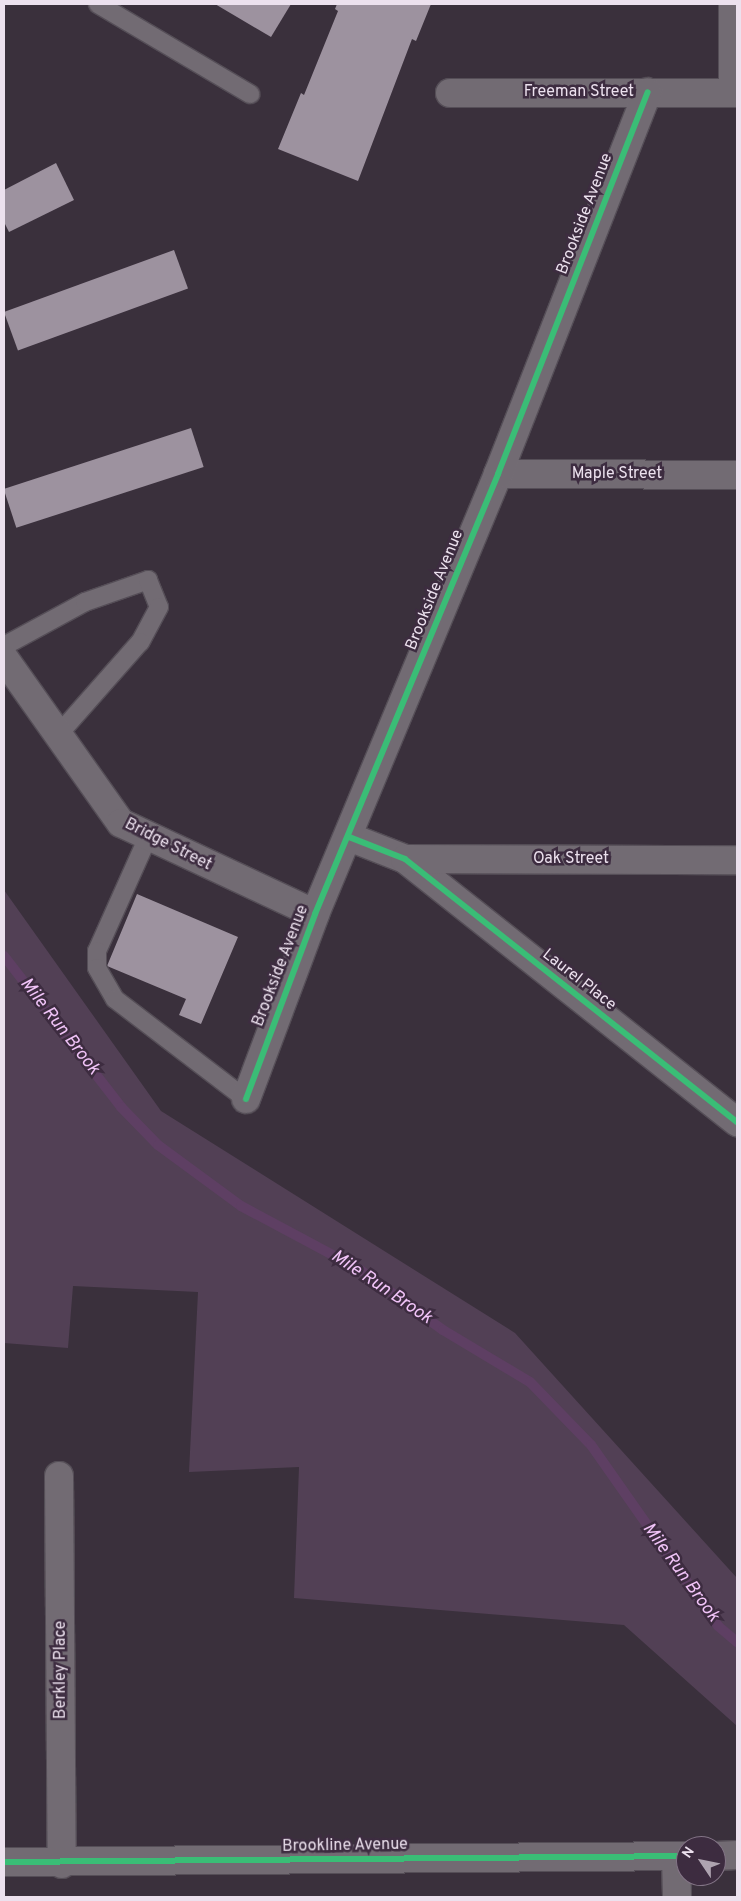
<!DOCTYPE html>
<style>
body{margin:0}
#map{position:relative;width:741px;height:1901px;overflow:hidden;background:#3a303c;font-family:Overpass,sans-serif}
div>[style]{position:absolute}
[style*='--x']{left:calc(var(--x)*1px);top:calc(var(--y)*1px);width:calc(var(--w)*1px);rotate:calc(var(--a)*1deg)}
.green>*{inset:0;background:#524055}
.stream>*{height:10px;margin:-5px;padding:0 5px;transform-origin:5px;border-radius:5px;background:#5e3f63}
.building>*{inset:0;background:#9d929f;transform-origin:0 0}
.roads{filter:drop-shadow(1px 0 #554e57) drop-shadow(-1px 0 #554e57) drop-shadow(0 1px #554e57) drop-shadow(0 -1px #554e57)}
.lane>*{height:18px;margin:-9px;padding:0 9px;transform-origin:9px;border-radius:9px;background:#726b73}
.street>*{height:28px;margin:-14px;padding:0 14px;transform-origin:14px;border-radius:14px;background:#726b73}
.cycleway>*{height:6px;margin:-3px;padding:0 3px;transform-origin:3px;border-radius:3px;background:#3abd76}
span{translate:-50% -50%;white-space:nowrap;text-align:center;line-height:1.15;-webkit-text-stroke:5px #3d2c40;paint-order:stroke}
.street-label{font-size:16px;color:#ece1ee}
.water-label{font-size:18px;color:#f1c4f8;font-style:italic}
.frame{position:absolute;inset:0;border:5px solid #ece1ee;pointer-events:none}
.north{position:absolute;left:676px;top:1836px;width:50px;height:50px;box-sizing:border-box;background:#3d2c40;border:1px solid #837486;border-radius:50%;rotate:304deg;font-size:14px;font-weight:700;line-height:20px;text-align:center;color:#ece1ee}
.north::after{content:'';display:block;margin:auto;width:18px;height:22px;background:#aea3b0;clip-path:polygon(50% 0,100% 100%,50% 72%,0 100%)}
</style>
<div id="map">
<div class="green">
<div style="clip-path:polygon(4px 890px,161px 1111px,515px 1333px,737px 1578px,737px 1726px,624px 1625px,294px 1598px,299px 1467px,189px 1472px,198px 1292px,73px 1286px,68px 1348px,4px 1343px)"></div>
</div>
<div class="stream">
<div style="--x:4;--y:956;--w:191;--a:52.2"></div>
<div style="--x:121;--y:1107;--w:53;--a:45.8"></div>
<div style="--x:158;--y:1145;--w:103;--a:36.3"></div>
<div style="--x:241;--y:1206;--w:134;--a:28.1"></div>
<div style="--x:359;--y:1269;--w:104;--a:36"></div>
<div style="--x:443;--y:1330;--w:101;--a:30.9"></div>
<div style="--x:530;--y:1382;--w:88;--a:45.9"></div>
<div style="--x:591;--y:1445;--w:221;--a:54.9"></div>
<div style="--x:718;--y:1626;--w:25;--a:40"></div>
</div>
<div class="building">
<div style="clip-path:polygon(215px 4px,291px 4px,271px 37px)"></div>
<div style="clip-path:polygon(337px 4px,431px 4px,416px 41px,412px 39px,358px 181px,278px 149px,301px 93px,304px 95px,338px 11px,335px 9px)"></div>
<div style="clip-path:polygon(56px 163px,74px 200px,9px 232px,4px 222px,4px 190px)"></div>
<div style="left:174px;top:250px;width:41px;height:181px;rotate:70deg"></div>
<div style="left:191px;top:428px;width:41px;height:197px;rotate:72deg"></div>
<div style="clip-path:polygon(137px 894px,238px 937px,201px 1024px,179px 1015px,186px 999px,107px 966px)"></div>
</div>
<div class="roads">
<div class="lane">
<div style="--x:98;--y:4;--w:177;--a:30.6"></div>
<div style="--x:4;--y:646;--w:92;--a:-28.5"></div>
<div style="--x:85;--y:602;--w:67;--a:-19.2"></div>
<div style="--x:148;--y:580;--w:29;--a:68"></div>
<div style="--x:159;--y:607;--w:40;--a:118"></div>
<div style="--x:140;--y:642;--w:124;--a:131.4"></div>
<div style="--x:148;--y:837;--w:125;--a:114.1"></div>
<div style="--x:97;--y:951;--w:17;--a:90"></div>
<div style="--x:97;--y:968;--w:36;--a:60"></div>
<div style="--x:115;--y:999;--w:165;--a:37.4"></div>
</div>
<div class="street">
<div style="--x:450;--y:93;--w:287;--a:0"></div>
<div style="--x:733;--y:93;--w:89;--a:-90"></div>
<div style="--x:498;--y:474;--w:239;--a:0.2"></div>
<div style="--x:4;--y:658;--w:202;--a:54.7"></div>
<div style="--x:121;--y:823;--w:214;--a:25.1"></div>
<div style="--x:349;--y:837;--w:60;--a:21.4"></div>
<div style="--x:405;--y:859;--w:424;--a:38.4"></div>
<div style="--x:405;--y:859;--w:332;--a:0.2"></div>
<div style="--x:246;--y:1099;--w:197;--a:-69.5"></div>
<div style="--x:315;--y:914;--w:477;--a:-67.4"></div>
<div style="--x:498;--y:474;--w:410;--a:-68.6"></div>
<div style="--x:59;--y:1476;--w:388;--a:89.6"></div>
<div style="--x:676;--y:1856;--w:41;--a:88.6"></div>
<div style="--x:716;--y:1856;--w:21;--a:-3"></div>
<div style="--x:4;--y:1862;--w:682;--a:-0.5"></div>
</div>
</div>
<div class="cycleway">
<div style="--x:349;--y:837;--w:60;--a:21.4"></div>
<div style="--x:405;--y:859;--w:424;--a:38.4"></div>
<div style="--x:246;--y:1099;--w:197;--a:-69.5"></div>
<div style="--x:315;--y:914;--w:477;--a:-67.4"></div>
<div style="--x:498;--y:474;--w:410;--a:-68.6"></div>
<div style="--x:4;--y:1862;--w:682;--a:-0.5"></div>
</div>
<div class="street-label">
<span style="left:579px;top:92px">Freeman Street</span>
<span style="left:585px;top:214px;rotate:-69deg">Brookside Avenue</span>
<span style="left:617px;top:474px">Maple Street</span>
<span style="left:435px;top:590px;rotate:-68deg">Brookside Avenue</span>
<span style="left:168px;top:845px;rotate:27deg">Bridge Street</span>
<span style="left:571px;top:859px">Oak Street</span>
<span style="left:281px;top:966px;rotate:-69deg">Brookside Avenue</span>
<span style="left:579px;top:980px;rotate:38deg">Laurel Place</span>
<span style="left:61px;top:1670px;rotate:-90deg">Berkley Place</span>
<span style="left:345px;top:1846px;rotate:-1deg">Brookline Avenue</span>
</div>
<div class="water-label">
<span style="left:59px;top:1027px;rotate:52deg">Mile Run Brook</span>
<span style="left:381px;top:1288px;rotate:34deg">Mile Run Brook</span>
<span style="left:680px;top:1573px;rotate:54deg">Mile Run Brook</span>
</div>
<div class="frame"></div>
<div class="north">N</div>
</div>
